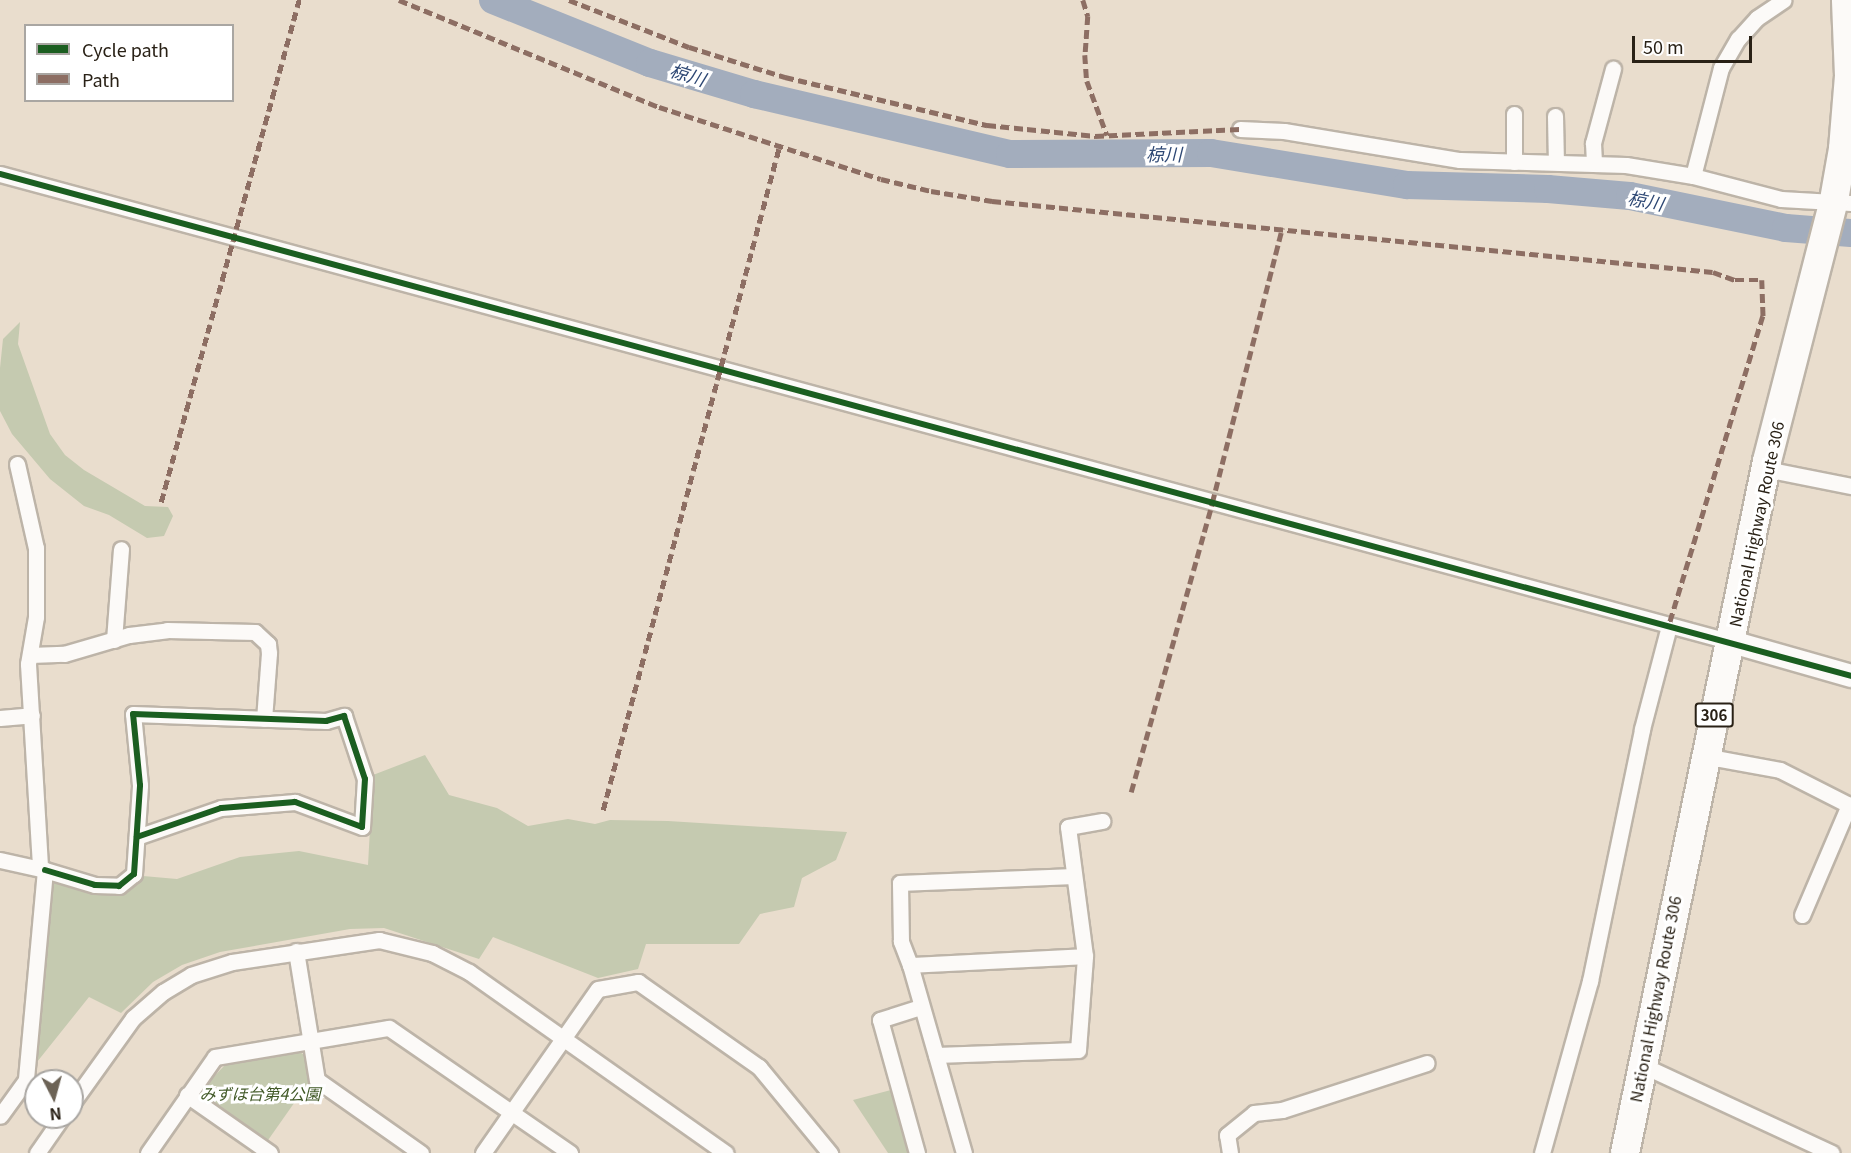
<!DOCTYPE html>
<meta charset="utf-8">
<style>
body{margin:0}
#map{position:relative;width:1851px;height:1153px;overflow:hidden;background:#e9ddcd;font-family:Georgia,"Noto Sans JP",serif}
div>[style]{position:absolute}
[style*='--x']{left:calc(var(--x)*1px);top:calc(var(--y)*1px);width:calc(var(--w)*1px);rotate:calc(var(--a)*1deg)}
.green>*{inset:0;background:#c5cab0}
.river>*{height:28px;margin:-14px;padding:0 14px;transform-origin:14px;border-radius:14px;background:#a3adbd}
.roads{filter:drop-shadow(2px 0 #bdb4a8) drop-shadow(-2px 0 #bdb4a8) drop-shadow(0 2px #bdb4a8) drop-shadow(0 -2px #bdb4a8)}
.street>*{height:15px;margin:-7.5px;padding:0 7.5px;transform-origin:7.5px;border-radius:7.5px;background:#fcfaf8}
.secondary>*{height:22px;margin:-11px;padding:0 11px;transform-origin:11px;border-radius:11px;background:#fcfaf8}
.highway>*{height:28px;margin:-14px;padding:0 14px;transform-origin:14px;border-radius:14px;background:#fcfaf8}
.quiet>*{height:4.5px;margin-top:-2.25px;transform-origin:0;background:repeating-linear-gradient(90deg,#8d6e63 0 9px,transparent 0 13.5px)}
.cycleway>*{height:6px;margin:-3px;padding:0 3px;transform-origin:3px;border-radius:3px;background:#1b5e20}
span{translate:-50% -50%;white-space:nowrap;text-align:center;line-height:1.15;-webkit-text-stroke:6px #fff;paint-order:stroke}
.shield-label span{padding:2px 4px;background:#fff;border:2px solid;border-radius:4px;-webkit-text-stroke-width:0}
.shield-label{font-size:15px;color:#292116;font-weight:700}
.street-label{font-size:16px;color:#292116}
.park-label{font-size:16px;color:#415927;font-style:italic}
.water-label{font-size:18px;color:#2e4874;font-style:italic}
.legend{position:absolute;left:24px;top:24px;width:210px;height:78px;box-sizing:border-box;background:#fff;border:2px solid #a9a6a2;margin:0;padding:8px 10px;list-style:none;font-size:18px;color:#292116}
.legend li{display:flex;align-items:center;gap:12px;height:30px}
.legend b{width:30px;border:2px solid #a9a6a2}
.north{position:absolute;left:24px;top:1069px;width:60px;height:60px;box-sizing:border-box;background:#fff;border:2px solid #a9a6a2;border-radius:50%;rotate:174deg;font-size:16px;font-weight:700;line-height:24px;text-align:center;color:#292116}
.north::after{content:'';display:block;margin:auto;width:21px;height:27px;background:#6c6356;clip-path:polygon(50% 0,100% 100%,50% 72%,0 100%)}
.scale{position:absolute;left:1632px;top:36px;width:120px;height:27px;box-sizing:border-box;border:3px solid #292116;border-top:0;padding-left:8px;font-size:18px;line-height:21px;white-space:nowrap;color:#292116;-webkit-text-stroke:4px #fff;paint-order:stroke}
</style>
<div id="map">
<div class="green">
<div style="clip-path:polygon(20px 322px,18px 344px,50px 434px,65px 455px,84px 470px,145px 506px,168px 507px,173px 516px,164px 536px,147px 538px,109px 515px,84px 506px,50px 479px,12px 434px,0 411px,0 368px,3px 339px)"></div>
<div style="clip-path:polygon(425px 755px,449px 795px,497px 808px,528px 826px,568px 819px,595px 824px,610px 820px,668px 821px,847px 832px,836px 860px,802px 878px,794px 907px,760px 914px,739px 944px,646px 944px,638px 969px,598px 978px,493px 937px,479px 959px,384px 928px,350px 929px,220px 952px,182px 965px,153px 982px,121px 1013px,89px 997px,37px 1062px,49px 887px,55px 880px,93px 893px,125px 894px,143px 876px,177px 879px,240px 857px,299px 851px,368px 865px,373px 775px)"></div>
<div style="clip-path:polygon(298px 1051px,308px 1057px,311px 1079px,266px 1143px,204px 1097px,203px 1088px,225px 1065px)"></div>
<div style="clip-path:polygon(891px 1090px,910px 1153px,888px 1153px,853px 1100px)"></div>
</div>
<div class="river">
<div style="--x:493;--y:0;--w:169;--a:21.9"></div>
<div style="--x:650;--y:63;--w:109;--a:16.6"></div>
<div style="--x:754;--y:94;--w:263;--a:13.2"></div>
<div style="--x:1010;--y:154;--w:201;--a:-0.3"></div>
<div style="--x:1211;--y:153;--w:199;--a:9.3"></div>
<div style="--x:1407;--y:185;--w:141;--a:1.6"></div>
<div style="--x:1548;--y:189;--w:82;--a:4.9"></div>
<div style="--x:1630;--y:196;--w:159;--a:11.6"></div>
<div style="--x:1786;--y:228;--w:65;--a:4.4"></div>
</div>
<div class="roads">
<div class="street">
<div style="--x:1555;--y:116;--w:46;--a:88.8"></div>
<div style="--x:1240;--y:129;--w:44;--a:2.6"></div>
<div style="--x:1284;--y:131;--w:178;--a:9.4"></div>
<div style="--x:1460;--y:160;--w:166;--a:1.7"></div>
<div style="--x:1626;--y:165;--w:68;--a:9.3"></div>
<div style="--x:1693;--y:176;--w:91;--a:14.6"></div>
<div style="--x:1781;--y:199;--w:70;--a:3.3"></div>
<div style="--x:1514;--y:162;--w:48;--a:-90"></div>
<div style="--x:1594;--y:162;--w:19;--a:-93"></div>
<div style="--x:1593;--y:143;--w:77;--a:-74.9"></div>
<div style="--x:0;--y:174;--w:1794;--a:15.12"></div>
<div style="--x:1693;--y:176;--w:112;--a:-75.5"></div>
<div style="--x:1721;--y:68;--w:34;--a:-60"></div>
<div style="--x:1738;--y:39;--w:28;--a:-48"></div>
<div style="--x:1757;--y:18;--w:32;--a:-34"></div>
<div style="--x:17;--y:464;--w:86;--a:77.3"></div>
<div style="--x:36;--y:548;--w:69;--a:90"></div>
<div style="--x:36;--y:617;--w:48;--a:99.7"></div>
<div style="--x:28;--y:664;--w:205;--a:86.6"></div>
<div style="--x:1766;--y:469;--w:87;--a:11.3"></div>
<div style="--x:114;--y:640;--w:91;--a:-85.6"></div>
<div style="--x:30;--y:655;--w:34;--a:-2"></div>
<div style="--x:64;--y:654;--w:68;--a:-16.3"></div>
<div style="--x:129;--y:635;--w:38;--a:-7"></div>
<div style="--x:167;--y:630;--w:88;--a:1.3"></div>
<div style="--x:255;--y:632;--w:18;--a:43"></div>
<div style="--x:268;--y:644;--w:9;--a:84"></div>
<div style="--x:269;--y:653;--w:66;--a:94.3"></div>
<div style="--x:0;--y:718;--w:32;--a:-5"></div>
<div style="--x:1704;--y:756;--w:77;--a:10.4"></div>
<div style="--x:1780;--y:770;--w:80;--a:26.9"></div>
<div style="--x:0;--y:860;--w:46;--a:12.5"></div>
<div style="--x:45;--y:870;--w:211;--a:95.2"></div>
<div style="--x:26;--y:1080;--w:44;--a:125.8"></div>
<div style="--x:45;--y:870;--w:52;--a:16.7"></div>
<div style="--x:95;--y:885;--w:24;--a:2"></div>
<div style="--x:119;--y:886;--w:19;--a:-39"></div>
<div style="--x:134;--y:874;--w:89;--a:-86.1"></div>
<div style="--x:140;--y:785;--w:71;--a:-95.6"></div>
<div style="--x:133;--y:714;--w:193;--a:2.1"></div>
<div style="--x:326;--y:721;--w:19;--a:-16"></div>
<div style="--x:344;--y:716;--w:66;--a:71.6"></div>
<div style="--x:365;--y:779;--w:48;--a:93.6"></div>
<div style="--x:362;--y:827;--w:72;--a:-159.5"></div>
<div style="--x:295;--y:802;--w:74;--a:175.4"></div>
<div style="--x:221;--y:808;--w:89;--a:161"></div>
<div style="--x:1802;--y:915;--w:120;--a:-66.9"></div>
<div style="--x:296;--y:951;--w:131;--a:80.8"></div>
<div style="--x:317;--y:1080;--w:127;--a:35.1"></div>
<div style="--x:910;--y:965;--w:26;--a:-111"></div>
<div style="--x:901;--y:941;--w:58;--a:-91"></div>
<div style="--x:900;--y:883;--w:173;--a:-2.3"></div>
<div style="--x:936;--y:1055;--w:142;--a:-2"></div>
<div style="--x:1078;--y:1050;--w:94;--a:-85.7"></div>
<div style="--x:1642;--y:1065;--w:209;--a:24.9"></div>
<div style="--x:187;--y:1095;--w:101;--a:34.9"></div>
<div style="--x:72;--y:1103;--w:105;--a:-54.3"></div>
<div style="--x:133;--y:1018;--w:40;--a:-41"></div>
<div style="--x:163;--y:992;--w:33;--a:-31"></div>
<div style="--x:191;--y:975;--w:43;--a:-17.6"></div>
<div style="--x:232;--y:962;--w:149;--a:-8.5"></div>
<div style="--x:379;--y:940;--w:55;--a:13.8"></div>
<div style="--x:432;--y:953;--w:42;--a:27.2"></div>
<div style="--x:469;--y:972;--w:314;--a:35.2"></div>
<div style="--x:37;--y:1153;--w:44;--a:-55.2"></div>
<div style="--x:148;--y:1153;--w:117;--a:-55.1"></div>
<div style="--x:215;--y:1057;--w:176;--a:-9.5"></div>
<div style="--x:389;--y:1028;--w:220;--a:34.6"></div>
<div style="--x:483;--y:1153;--w:200;--a:-55"></div>
<div style="--x:598;--y:989;--w:41;--a:-9.9"></div>
<div style="--x:638;--y:982;--w:148;--a:35.1"></div>
<div style="--x:759;--y:1067;--w:112;--a:50.5"></div>
<div style="--x:917;--y:1153;--w:138;--a:-105.5"></div>
<div style="--x:880;--y:1020;--w:42;--a:-18"></div>
<div style="--x:964;--y:1153;--w:196;--a:-106"></div>
<div style="--x:910;--y:965;--w:175;--a:-2.9"></div>
<div style="--x:1085;--y:956;--w:130;--a:-97.5"></div>
<div style="--x:1068;--y:827;--w:35;--a:-10"></div>
<div style="--x:1230;--y:1153;--w:18;--a:-99"></div>
<div style="--x:1227;--y:1135;--w:35;--a:-39"></div>
<div style="--x:1254;--y:1113;--w:28;--a:-6"></div>
<div style="--x:1282;--y:1110;--w:152;--a:-18"></div>
<div style="--x:1542;--y:1153;--w:179;--a:-74.4"></div>
<div style="--x:1590;--y:981;--w:257;--a:-78.3"></div>
<div style="--x:1642;--y:729;--w:106;--a:-75.3"></div>
</div>
<div class="secondary">
<div style="--x:1732;--y:642;--w:124;--a:15.9"></div>
</div>
<div class="highway">
<div style="--x:1625;--y:1153;--w:706;--a:-78.4"></div>
<div style="--x:1767;--y:461;--w:269;--a:-75.6"></div>
<div style="--x:1834;--y:200;--w:52;--a:-80"></div>
<div style="--x:1843;--y:149;--w:73;--a:-85.3"></div>
<div style="--x:1849;--y:76;--w:76;--a:-92.3"></div>
</div>
</div>
<div class="quiet">
<div style="--x:399;--y:0;--w:281;--a:22.4"></div>
<div style="--x:659;--y:107;--w:233;--a:18"></div>
<div style="--x:881;--y:179;--w:51;--a:13.5"></div>
<div style="--x:931;--y:191;--w:62;--a:9.3"></div>
<div style="--x:992;--y:201;--w:724;--a:5.62"></div>
<div style="--x:1713;--y:272;--w:23;--a:20"></div>
<div style="--x:1735;--y:280;--w:27;--a:0"></div>
<div style="--x:1762;--y:280;--w:36;--a:88"></div>
<div style="--x:1763;--y:316;--w:324;--a:106.9"></div>
<div style="--x:569;--y:0;--w:129;--a:21.4"></div>
<div style="--x:689;--y:47;--w:101;--a:17.4"></div>
<div style="--x:785;--y:77;--w:208;--a:13.4"></div>
<div style="--x:987;--y:125;--w:109;--a:5.8"></div>
<div style="--x:1095;--y:136;--w:145;--a:-2.8"></div>
<div style="--x:1083;--y:0;--w:17;--a:73"></div>
<div style="--x:1088;--y:16;--w:39;--a:94"></div>
<div style="--x:1085;--y:55;--w:26;--a:86"></div>
<div style="--x:1087;--y:81;--w:58;--a:69.7"></div>
<div style="--x:161;--y:502;--w:521;--a:-74.63"></div>
<div style="--x:1131;--y:792;--w:300;--a:-74.3"></div>
<div style="--x:1212;--y:503;--w:284;--a:-75.7"></div>
<div style="--x:603;--y:810;--w:689;--a:-75.12"></div>
</div>
<div class="cycleway">
<div style="--x:0;--y:174;--w:1918;--a:15.17"></div>
<div style="--x:45;--y:870;--w:52;--a:16.7"></div>
<div style="--x:95;--y:885;--w:24;--a:2"></div>
<div style="--x:119;--y:886;--w:19;--a:-39"></div>
<div style="--x:134;--y:874;--w:89;--a:-86.1"></div>
<div style="--x:140;--y:785;--w:71;--a:-95.6"></div>
<div style="--x:133;--y:714;--w:193;--a:2.1"></div>
<div style="--x:326;--y:721;--w:19;--a:-16"></div>
<div style="--x:344;--y:716;--w:66;--a:71.6"></div>
<div style="--x:365;--y:779;--w:48;--a:93.6"></div>
<div style="--x:362;--y:827;--w:72;--a:-159.5"></div>
<div style="--x:295;--y:802;--w:74;--a:175.4"></div>
<div style="--x:221;--y:808;--w:89;--a:161"></div>
</div>
<div class="shield-label">
<span style="left:1714px;top:715px">306</span>
</div>
<div class="street-label">
<span style="left:1756px;top:524px;rotate:-78deg">National Highway Route 306</span>
<span style="left:1655px;top:999px;rotate:-79deg">National Highway Route 306</span>
</div>
<div class="park-label">
<span style="left:260px;top:1093px">みずほ台第4公園</span>
</div>
<div class="water-label">
<span style="left:688px;top:74px;rotate:17deg">椋川</span>
<span style="left:1164px;top:153px">椋川</span>
<span style="left:1646px;top:200px;rotate:11deg">椋川</span>
</div>
<ul class="legend">
<li><b style="height:8px;background:#1b5e20"></b>Cycle path</li>
<li><b style="height:8px;background:#8d6e63"></b>Path</li>
</ul>
<div class="north">N</div>
<div class="scale">50 m</div>
</div>
